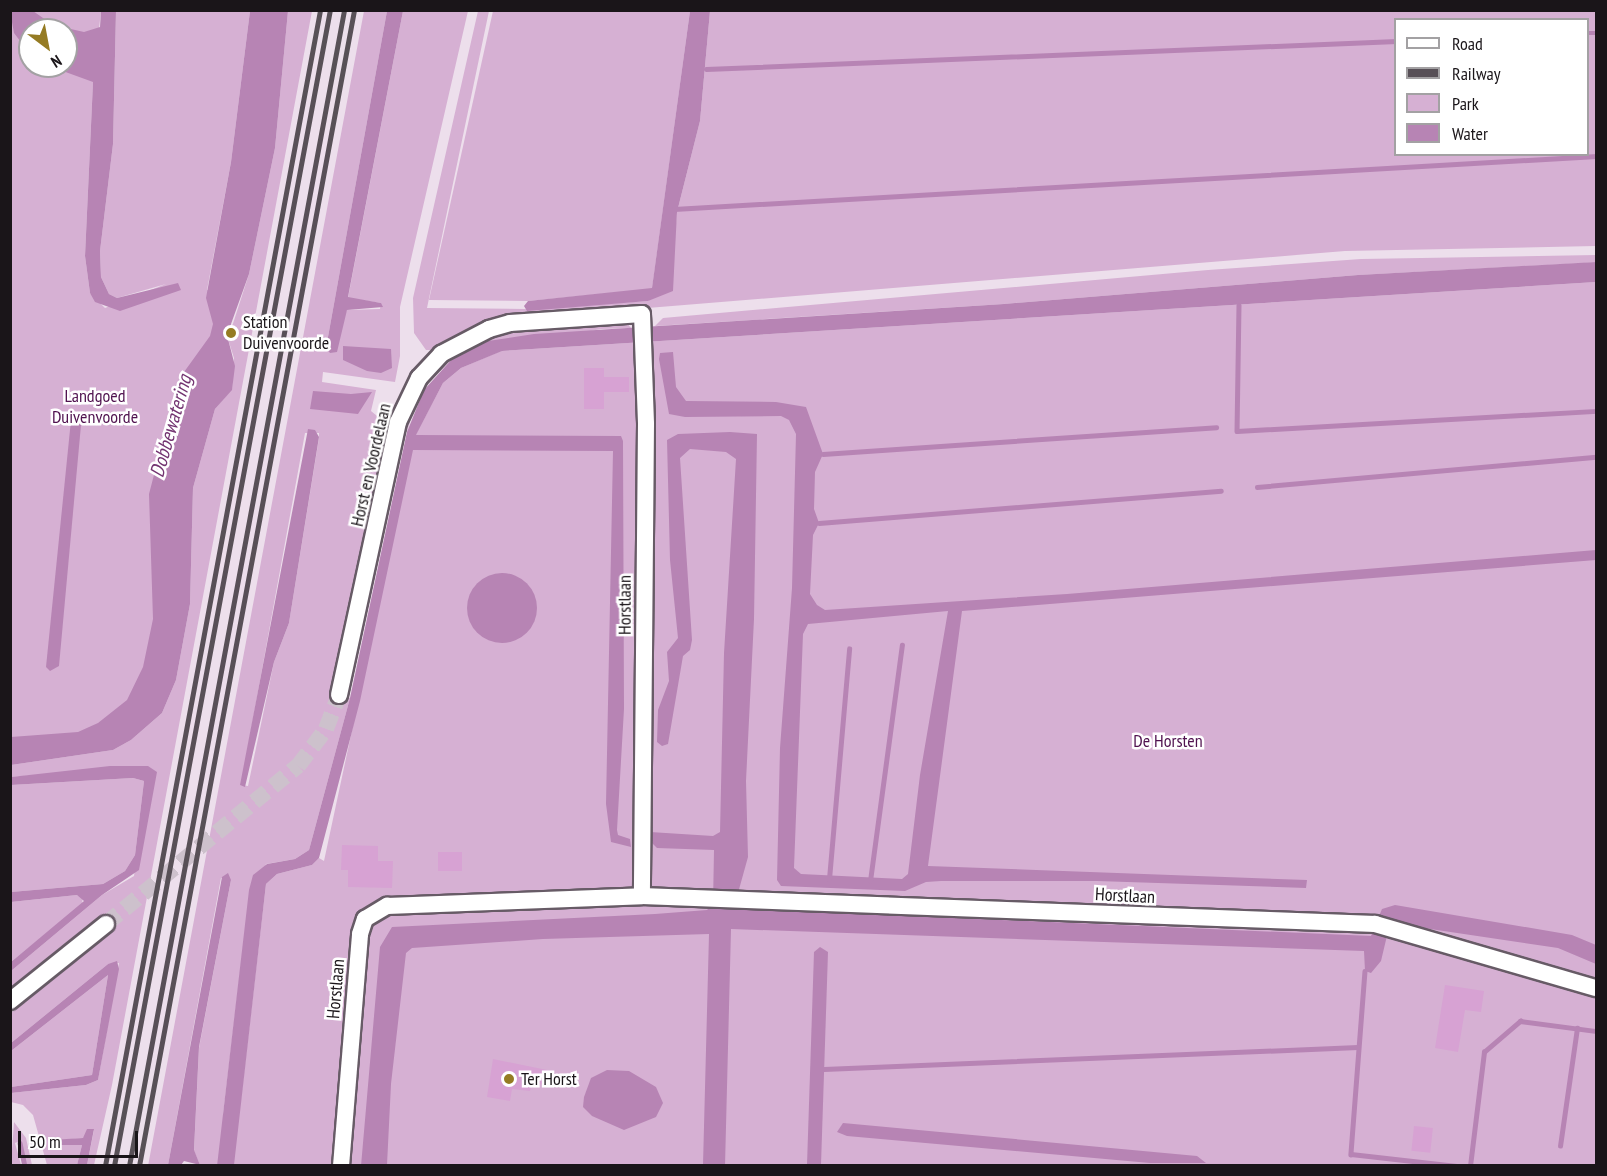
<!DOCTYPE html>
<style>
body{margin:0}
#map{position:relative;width:1607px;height:1176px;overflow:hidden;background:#eddfec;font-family:"PT Sans Narrow",sans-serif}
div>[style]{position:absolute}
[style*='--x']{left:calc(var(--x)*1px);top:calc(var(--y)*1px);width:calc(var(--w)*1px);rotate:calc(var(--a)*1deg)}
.green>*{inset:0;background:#d6b0d3}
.water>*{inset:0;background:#b784b4}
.round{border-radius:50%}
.stream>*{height:4.5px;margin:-2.25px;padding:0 2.25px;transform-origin:2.25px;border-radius:2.25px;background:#b784b4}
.building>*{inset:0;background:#d7a2d3;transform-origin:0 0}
.minor-tunnel>*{height:16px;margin-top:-8px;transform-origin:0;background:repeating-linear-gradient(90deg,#cdc1cc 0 16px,transparent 0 24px)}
.roads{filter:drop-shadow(2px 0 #675b66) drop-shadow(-2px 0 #675b66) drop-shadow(0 2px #675b66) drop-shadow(0 -2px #675b66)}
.minor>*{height:16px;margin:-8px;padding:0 8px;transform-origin:8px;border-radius:8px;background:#fff}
.rail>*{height:4.5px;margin:-2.25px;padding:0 2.25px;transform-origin:2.25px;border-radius:2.25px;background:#585057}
.dots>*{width:16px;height:16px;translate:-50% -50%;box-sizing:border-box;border:3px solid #fff;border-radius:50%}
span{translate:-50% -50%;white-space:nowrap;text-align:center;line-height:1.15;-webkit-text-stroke:5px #fff;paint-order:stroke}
.poi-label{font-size:18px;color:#1a1519}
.left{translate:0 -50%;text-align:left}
.park-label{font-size:18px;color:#50124f}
.street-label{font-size:18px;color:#1a1519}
.water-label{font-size:20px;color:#733471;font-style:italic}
.frame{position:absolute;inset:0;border:12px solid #1a1519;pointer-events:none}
.legend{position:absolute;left:1394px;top:18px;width:195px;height:138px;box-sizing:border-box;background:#fff;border:2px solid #a3a1a3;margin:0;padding:8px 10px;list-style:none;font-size:18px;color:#1a1519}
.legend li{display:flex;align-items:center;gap:12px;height:30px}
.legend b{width:30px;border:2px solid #a3a1a3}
.north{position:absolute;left:18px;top:18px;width:60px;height:60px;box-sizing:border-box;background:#fff;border:2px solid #a3a1a3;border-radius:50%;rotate:148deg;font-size:16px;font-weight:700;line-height:24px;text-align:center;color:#1a1519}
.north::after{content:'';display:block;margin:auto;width:21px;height:27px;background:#957b23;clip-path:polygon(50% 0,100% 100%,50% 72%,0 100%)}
.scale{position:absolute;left:18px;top:1131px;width:120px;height:27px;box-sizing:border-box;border:3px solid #1a1519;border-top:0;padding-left:8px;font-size:18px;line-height:21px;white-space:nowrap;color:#1a1519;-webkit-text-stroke:4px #fff;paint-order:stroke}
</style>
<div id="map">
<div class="green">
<div style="clip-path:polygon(evenodd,11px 11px,101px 11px,93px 82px,85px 256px,90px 293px,105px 308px,166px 284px,117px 298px,109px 294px,101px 277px,100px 251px,113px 144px,116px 11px,250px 11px,231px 162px,207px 290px,221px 291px,160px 672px,118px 728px,11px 745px,11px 11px,30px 30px,66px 30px,66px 66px,30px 66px,30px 30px)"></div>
<div style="clip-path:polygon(288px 11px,312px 11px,112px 1085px,94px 1165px,87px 1165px,94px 1130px,83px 1138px,50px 1141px,51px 1145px,82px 1145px,77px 1165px,47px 1165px,33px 1115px,23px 1105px,11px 1102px,11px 1093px,86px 1085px,98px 1080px,119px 963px,108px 964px,11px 1043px,11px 1013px,112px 931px,100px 916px,11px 989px,11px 971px,102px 895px,134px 876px,148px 766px,11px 777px,11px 765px,113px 750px,131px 740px,162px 713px,176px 680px,190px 604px,193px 488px,215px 409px,232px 389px,234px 358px,228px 339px,249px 274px,275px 148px)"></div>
<div style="clip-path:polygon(evenodd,364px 11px,387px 11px,326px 348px,347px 310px,380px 309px,381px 303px,348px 298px,403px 11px,468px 11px,400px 307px,400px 356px,395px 382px,323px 372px,322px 382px,376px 390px,371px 411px,388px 425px,330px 691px,350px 698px,309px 850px,295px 859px,266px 864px,245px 931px,223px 1115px,241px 1098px,266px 884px,277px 874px,312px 865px,319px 858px,324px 861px,412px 450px,424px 450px,415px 436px,443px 383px,461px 368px,501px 351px,1596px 282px,1596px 1165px,200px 1165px,194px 1151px,199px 1048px,231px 880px,221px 878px,168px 1165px,148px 1166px,364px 11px,305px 433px,319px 433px,319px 438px,289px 623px,274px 662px,248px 786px,241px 785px,305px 433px)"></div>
<div style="clip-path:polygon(evenodd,478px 11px,489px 11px,427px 308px,525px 309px,648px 301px,671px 280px,677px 212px,700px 121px,710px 11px,1596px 11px,1596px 246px,1345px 251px,525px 318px,492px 321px,467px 329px,437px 350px,426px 350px,414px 333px,413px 298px,478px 11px,1396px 20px,1588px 20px,1588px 154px,1396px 154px,1396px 20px)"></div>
<div style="clip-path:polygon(493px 11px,690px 11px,652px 289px,528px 301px,429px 300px)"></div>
<div style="clip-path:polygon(1596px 255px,1596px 262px,1584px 263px,1358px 275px,1004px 304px,655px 326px,663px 318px,1208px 270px,1361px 259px)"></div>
<div style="clip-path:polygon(625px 321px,631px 328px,601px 329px,453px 358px,429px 382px,414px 408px,407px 432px,403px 431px,414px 398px,436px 367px,462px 346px,506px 331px)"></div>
<div style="clip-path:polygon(133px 778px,144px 781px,135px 855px,125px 871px,103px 884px,11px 892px,11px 785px)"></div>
<div style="clip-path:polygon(77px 895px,83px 897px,82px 904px,11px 962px,11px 902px)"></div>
<div style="clip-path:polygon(108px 975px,92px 1075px,11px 1087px,11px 1051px)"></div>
<div style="clip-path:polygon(14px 1122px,26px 1138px,32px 1165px,26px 1165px,20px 1141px,15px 1143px,21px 1165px,11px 1165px)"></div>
</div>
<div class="water">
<div style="clip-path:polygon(10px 11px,33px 11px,53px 25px,84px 32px,100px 27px,101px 11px,116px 11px,113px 144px,100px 251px,101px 277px,109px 294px,117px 298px,178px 283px,181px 290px,120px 311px,95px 302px,90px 293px,85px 256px,93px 82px,49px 66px,66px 66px,66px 30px,30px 30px,30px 54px,14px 33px)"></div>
<div style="clip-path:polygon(250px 11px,288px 11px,275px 148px,249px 274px,231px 324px,228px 339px,235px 366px,232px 390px,215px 409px,193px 488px,190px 604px,176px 680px,162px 713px,131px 740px,113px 750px,11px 765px,11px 737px,78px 732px,98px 723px,127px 700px,143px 667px,153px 619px,149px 494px,179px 379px,210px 336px,213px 324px,206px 298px,231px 162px)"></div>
<div style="clip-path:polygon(387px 11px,403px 11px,348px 297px,381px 303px,383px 307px,347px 310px,337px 352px,330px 353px,326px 348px)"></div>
<div style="clip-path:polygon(690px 11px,710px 11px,700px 121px,677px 212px,673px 291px,648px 301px,527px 311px,524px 306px,528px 301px,652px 288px)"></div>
<div style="clip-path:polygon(1596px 262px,1596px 282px,502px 351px,461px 368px,443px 383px,416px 435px,621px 436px,623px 441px,624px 709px,617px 830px,618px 835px,630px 839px,631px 847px,611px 842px,606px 804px,613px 451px,413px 450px,360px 701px,319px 858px,312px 865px,277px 874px,266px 884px,234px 1165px,217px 1166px,249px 890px,253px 875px,267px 864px,295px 859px,309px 850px,350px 698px,407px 432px,424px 390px,453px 358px,488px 341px,534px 334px,1004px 304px,1358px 275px)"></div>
<div style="clip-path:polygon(343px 346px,391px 349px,392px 368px,381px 373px,367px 371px,343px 360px)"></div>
<div style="clip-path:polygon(evenodd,673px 352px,676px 387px,686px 401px,776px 402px,806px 407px,823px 454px,815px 472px,814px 509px,819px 523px,813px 535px,810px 594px,817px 605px,825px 610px,1067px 594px,1596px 550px,1596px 560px,962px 611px,928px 866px,1307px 880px,1306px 888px,1097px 881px,941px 881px,926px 882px,905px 891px,781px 886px,777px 880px,780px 748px,792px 588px,796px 434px,789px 420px,781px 416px,685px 417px,669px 414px,659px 359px,660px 353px,673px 352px,948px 611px,920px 775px,908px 874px,902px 879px,801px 874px,794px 868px,803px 634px,808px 624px,948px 611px)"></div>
<div style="clip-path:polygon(313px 391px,351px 394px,372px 392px,358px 414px,310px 409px)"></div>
<div style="clip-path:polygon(71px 420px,81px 425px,59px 666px,50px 671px,46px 667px)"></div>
<div style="clip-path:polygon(308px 429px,315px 430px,319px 437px,289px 623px,274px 662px,245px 787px,240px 785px)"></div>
<div style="clip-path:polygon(730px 432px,757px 434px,754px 619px,746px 781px,748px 857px,738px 893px,749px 909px,1371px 936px,1382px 909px,1395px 905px,1572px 935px,1596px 945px,1596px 964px,1558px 948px,1390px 923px,1381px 961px,1371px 973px,1365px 971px,1364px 951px,731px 929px,725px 1166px,703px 1165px,709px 934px,543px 939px,412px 948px,406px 953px,391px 1084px,387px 1165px,361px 1166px,380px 947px,392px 927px,655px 914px,707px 910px,713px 904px,714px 850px,657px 848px,649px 840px,650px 832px,713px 836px,720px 832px,724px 653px,736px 459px,726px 452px,690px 449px,680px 458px,692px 640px,690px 650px,683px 656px,668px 744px,662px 746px,657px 742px,658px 710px,669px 681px,667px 652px,678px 638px,670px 560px,667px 440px,678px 434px)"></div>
<div class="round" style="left:467px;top:573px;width:70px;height:70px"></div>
<div style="clip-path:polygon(110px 766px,148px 766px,157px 772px,139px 870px,102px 895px,11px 971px,11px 962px,84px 901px,77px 895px,11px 902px,11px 892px,103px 884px,125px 871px,135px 855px,144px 781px,133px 778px,11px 785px,11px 777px)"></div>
<div style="clip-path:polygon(228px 873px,231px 880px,199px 1047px,194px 1150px,200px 1165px,184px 1161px,181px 1165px,168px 1165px,222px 877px)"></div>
<div style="clip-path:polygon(820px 947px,828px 952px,821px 1165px,807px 1165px,814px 952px)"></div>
<div style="clip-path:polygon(117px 961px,119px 969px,98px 1080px,86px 1085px,11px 1093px,11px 1087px,92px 1075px,108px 975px,11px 1051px,11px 1043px,108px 964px)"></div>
<div style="clip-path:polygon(607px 1070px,629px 1071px,656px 1087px,663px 1103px,656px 1117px,624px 1130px,592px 1116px,583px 1107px,584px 1097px,591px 1078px)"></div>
<div style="clip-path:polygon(843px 1123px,1197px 1156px,1206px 1163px,1150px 1163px,847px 1136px,837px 1132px)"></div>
<div style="clip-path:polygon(87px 1129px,94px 1129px,87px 1165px,77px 1165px,82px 1145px,51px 1145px,50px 1140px,83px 1138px)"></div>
</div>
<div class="stream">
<div style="--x:1588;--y:33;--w:8;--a:0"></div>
<div style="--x:706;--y:69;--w:691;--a:-2.32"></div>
<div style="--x:674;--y:209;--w:924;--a:-3.29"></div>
<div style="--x:1239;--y:305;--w:126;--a:90.9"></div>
<div style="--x:1237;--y:431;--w:360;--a:-3.2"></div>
<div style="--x:823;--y:454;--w:394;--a:-3.9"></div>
<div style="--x:1257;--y:487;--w:340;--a:-5.1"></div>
<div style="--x:819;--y:523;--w:403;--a:-4.6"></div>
<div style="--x:829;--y:879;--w:231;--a:-85"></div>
<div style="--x:870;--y:881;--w:238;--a:-82.3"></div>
<div style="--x:1365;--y:971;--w:184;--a:94.4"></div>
<div style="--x:1351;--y:1154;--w:106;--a:6.5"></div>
<div style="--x:824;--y:1069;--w:534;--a:-2.36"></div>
<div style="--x:20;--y:1143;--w:24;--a:78"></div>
<div style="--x:1560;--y:1146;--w:119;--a:-81.8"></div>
<div style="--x:1470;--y:1166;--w:115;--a:-83"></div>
<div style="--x:1484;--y:1052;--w:48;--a:-40.7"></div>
<div style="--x:1520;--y:1021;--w:77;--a:7.5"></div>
</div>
<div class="building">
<div style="clip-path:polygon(584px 368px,604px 368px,604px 377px,629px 377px,629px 392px,604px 392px,604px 409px,584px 409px)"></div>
<div style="clip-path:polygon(342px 845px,378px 846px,378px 861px,393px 861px,392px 888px,348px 887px,348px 870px,341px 870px)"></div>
<div style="left:438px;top:852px;width:24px;height:19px"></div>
<div style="clip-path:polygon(1445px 985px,1484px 991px,1481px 1012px,1465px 1010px,1458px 1052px,1435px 1048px)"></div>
<div style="clip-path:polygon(493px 1059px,552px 1071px,549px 1086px,532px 1083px,530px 1091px,512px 1089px,510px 1101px,487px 1097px)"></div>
<div style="left:1414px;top:1126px;width:19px;height:25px;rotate:6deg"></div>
</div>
<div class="minor-tunnel">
<div style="--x:106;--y:924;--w:249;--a:-39.5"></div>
<div style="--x:298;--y:766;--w:46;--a:-52.9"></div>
<div style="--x:326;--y:729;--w:36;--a:-69"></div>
</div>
<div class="roads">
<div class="minor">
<div style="--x:339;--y:695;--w:279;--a:-77.8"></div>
<div style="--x:398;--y:422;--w:49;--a:-64.5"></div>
<div style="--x:419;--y:378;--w:33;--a:-47"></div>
<div style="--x:441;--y:354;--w:54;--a:-27.5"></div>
<div style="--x:489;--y:329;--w:22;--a:-16"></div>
<div style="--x:510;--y:323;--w:132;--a:-3.9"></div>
<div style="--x:642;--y:314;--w:110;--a:87.9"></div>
<div style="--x:646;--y:424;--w:472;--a:90.5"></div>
<div style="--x:10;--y:1001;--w:123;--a:-38.7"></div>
<div style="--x:341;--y:1166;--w:233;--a:-85.3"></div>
<div style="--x:360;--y:934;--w:16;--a:-72"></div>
<div style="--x:365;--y:919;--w:26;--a:-31"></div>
<div style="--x:387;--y:906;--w:255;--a:-2.2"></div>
<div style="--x:642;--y:896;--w:734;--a:2.19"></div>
<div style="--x:1375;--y:924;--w:230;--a:16.2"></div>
</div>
</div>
<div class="rail">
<div style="--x:105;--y:1166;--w:1176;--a:-79.46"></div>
<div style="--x:114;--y:1166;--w:1176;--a:-79.42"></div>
<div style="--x:129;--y:1166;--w:1176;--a:-79.46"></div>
<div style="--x:139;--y:1166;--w:1176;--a:-79.46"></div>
</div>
<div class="dots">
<div style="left:231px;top:333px;background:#957b23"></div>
<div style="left:509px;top:1079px;background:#957b23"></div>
</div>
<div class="poi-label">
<span class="left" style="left:243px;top:333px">Station<br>Duivenvoorde</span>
<span class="left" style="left:521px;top:1079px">Ter Horst</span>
</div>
<div class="park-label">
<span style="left:95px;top:407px">Landgoed<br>Duivenvoorde</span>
<span style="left:1168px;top:741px">De Horsten</span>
</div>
<div class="street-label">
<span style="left:371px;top:465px;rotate:-77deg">Horst en Voordelaan</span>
<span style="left:625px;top:605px;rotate:-90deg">Horstlaan</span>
<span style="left:1125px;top:896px;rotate:3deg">Horstlaan</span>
<span style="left:336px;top:989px;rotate:-85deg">Horstlaan</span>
</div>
<div class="water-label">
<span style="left:171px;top:426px;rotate:-74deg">Dobbewatering</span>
</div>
<div class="frame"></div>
<ul class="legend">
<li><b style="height:8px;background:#fff"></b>Road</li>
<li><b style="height:8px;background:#585057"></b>Railway</li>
<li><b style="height:16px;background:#d6b0d3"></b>Park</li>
<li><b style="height:16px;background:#b784b4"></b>Water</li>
</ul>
<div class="north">N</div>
<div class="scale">50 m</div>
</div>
